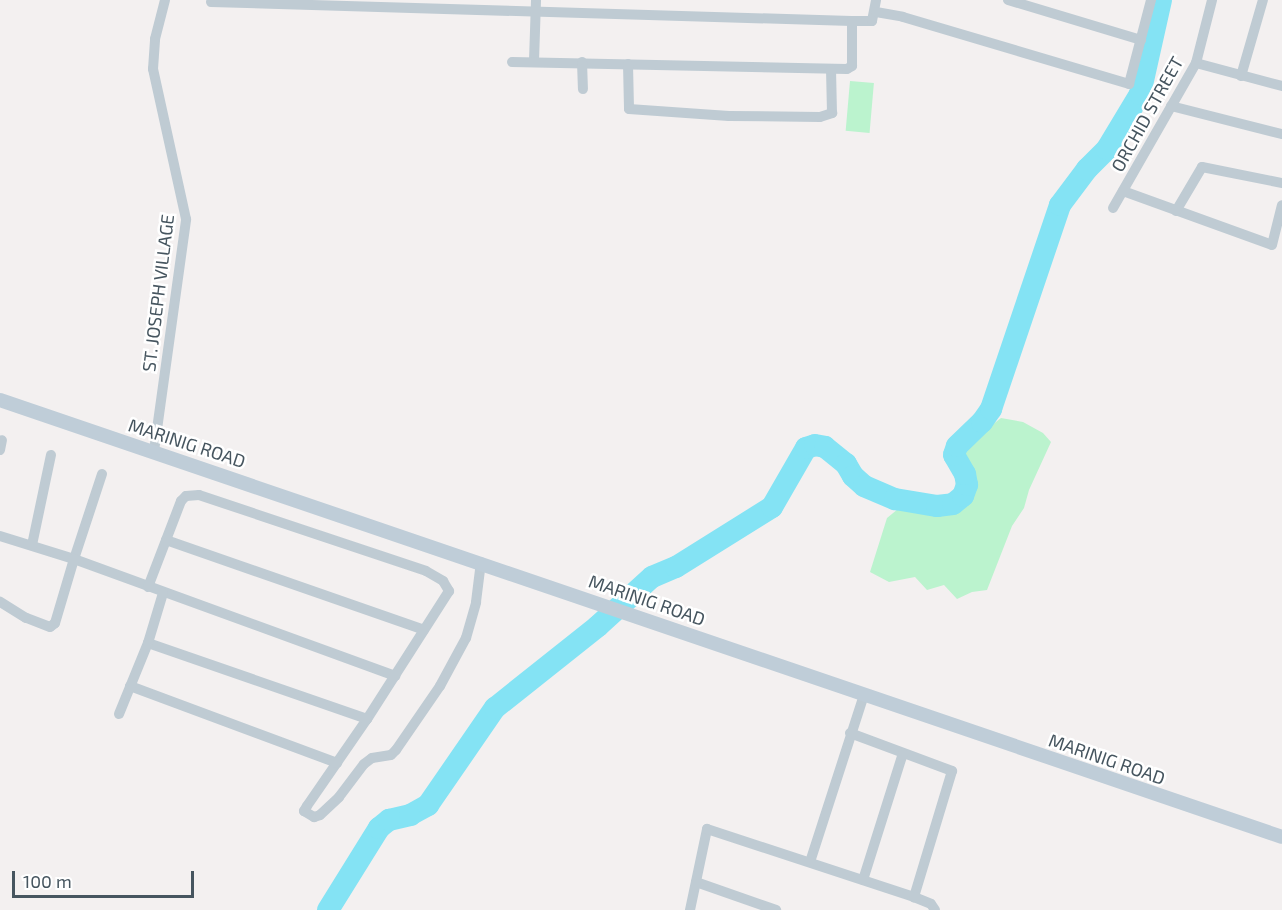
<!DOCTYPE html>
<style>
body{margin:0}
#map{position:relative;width:1282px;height:910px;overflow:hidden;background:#f3f0f0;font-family:"Exo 2",sans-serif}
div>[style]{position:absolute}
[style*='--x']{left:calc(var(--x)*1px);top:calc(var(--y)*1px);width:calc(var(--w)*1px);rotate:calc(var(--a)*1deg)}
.green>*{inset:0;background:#bbf3ce;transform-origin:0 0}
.river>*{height:22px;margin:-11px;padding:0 11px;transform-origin:11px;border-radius:11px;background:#84e3f4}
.street>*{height:10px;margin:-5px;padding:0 5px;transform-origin:5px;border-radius:5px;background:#bfcbd3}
.secondary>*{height:14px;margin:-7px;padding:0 7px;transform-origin:7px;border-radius:7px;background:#bfcdd8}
span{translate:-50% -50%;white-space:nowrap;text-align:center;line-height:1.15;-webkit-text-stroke:5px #fff;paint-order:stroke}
.street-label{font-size:18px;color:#46555f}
.scale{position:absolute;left:12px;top:871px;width:182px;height:27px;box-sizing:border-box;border:3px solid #46555f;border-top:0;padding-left:8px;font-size:18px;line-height:21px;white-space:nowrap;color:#46555f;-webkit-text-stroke:4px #fff;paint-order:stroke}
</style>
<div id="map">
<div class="green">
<div style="left:850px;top:81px;width:24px;height:50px;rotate:5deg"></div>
<div style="clip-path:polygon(1001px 418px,1023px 422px,1043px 433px,1051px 442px,1029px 490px,1024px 508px,1012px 526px,987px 590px,972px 592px,957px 599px,944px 585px,927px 590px,915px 577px,889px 582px,870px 572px,887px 518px,898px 509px,938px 516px,958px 510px,970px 501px,977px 484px,963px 456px,962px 449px)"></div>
</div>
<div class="river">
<div style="--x:328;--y:910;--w:97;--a:-58.1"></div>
<div style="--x:379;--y:828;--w:13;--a:-39"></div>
<div style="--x:389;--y:820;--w:22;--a:-13"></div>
<div style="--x:410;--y:815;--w:21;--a:-29"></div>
<div style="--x:428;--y:805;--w:118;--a:-55.4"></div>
<div style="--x:495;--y:708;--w:132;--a:-38.5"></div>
<div style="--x:598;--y:626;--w:73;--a:-42.2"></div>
<div style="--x:652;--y:577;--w:26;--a:-23"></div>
<div style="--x:676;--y:567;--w:113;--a:-32"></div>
<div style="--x:772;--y:507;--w:68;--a:-60"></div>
<div style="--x:806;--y:448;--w:9;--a:-18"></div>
<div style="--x:815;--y:445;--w:10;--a:11"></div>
<div style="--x:825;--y:447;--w:27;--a:39"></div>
<div style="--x:846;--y:464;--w:14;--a:60"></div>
<div style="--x:853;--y:476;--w:15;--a:42"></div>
<div style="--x:864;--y:486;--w:34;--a:23"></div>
<div style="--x:895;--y:499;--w:43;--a:9.5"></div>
<div style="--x:937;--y:506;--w:16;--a:-7"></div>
<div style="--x:953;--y:504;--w:13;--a:-39"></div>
<div style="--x:963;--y:496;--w:12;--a:-70"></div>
<div style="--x:967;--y:485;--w:11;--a:-100"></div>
<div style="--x:965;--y:474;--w:22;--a:-120"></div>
<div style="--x:954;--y:455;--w:9;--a:-72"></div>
<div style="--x:957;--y:446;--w:35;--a:-44"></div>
<div style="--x:982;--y:422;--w:16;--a:-55"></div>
<div style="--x:991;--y:409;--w:215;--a:-71.3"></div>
<div style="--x:1060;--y:205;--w:45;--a:-53.1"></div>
<div style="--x:1087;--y:169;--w:28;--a:-45"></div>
<div style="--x:1107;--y:149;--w:64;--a:-59"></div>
<div style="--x:1140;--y:94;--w:96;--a:-77.4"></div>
</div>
<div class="street">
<div style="--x:1008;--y:0;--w:139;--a:16.7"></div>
<div style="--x:211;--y:2;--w:641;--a:1.7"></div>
<div style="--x:852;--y:21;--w:20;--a:0"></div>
<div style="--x:872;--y:21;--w:21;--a:-79"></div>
<div style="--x:876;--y:12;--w:27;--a:10"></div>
<div style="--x:903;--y:17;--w:236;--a:16.5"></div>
<div style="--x:1129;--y:84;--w:87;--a:-75.3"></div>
<div style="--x:534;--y:61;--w:61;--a:-88.1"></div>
<div style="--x:512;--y:62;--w:335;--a:1.2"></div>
<div style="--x:847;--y:69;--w:6;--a:-31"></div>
<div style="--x:852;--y:66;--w:45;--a:-90"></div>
<div style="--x:582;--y:62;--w:27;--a:88"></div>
<div style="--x:1196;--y:63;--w:89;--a:15"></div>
<div style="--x:628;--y:64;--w:45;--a:88.7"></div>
<div style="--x:629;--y:109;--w:100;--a:4"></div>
<div style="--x:729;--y:116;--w:91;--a:0.6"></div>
<div style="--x:820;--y:117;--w:13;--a:-18"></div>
<div style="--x:832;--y:113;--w:44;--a:-91.3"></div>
<div style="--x:1241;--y:76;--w:79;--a:-73.9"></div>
<div style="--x:1171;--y:106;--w:114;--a:14.2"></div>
<div style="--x:1123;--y:191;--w:158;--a:19.9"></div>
<div style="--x:1272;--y:245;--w:41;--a:-76"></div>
<div style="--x:1113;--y:208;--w:167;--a:-60.2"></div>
<div style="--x:1196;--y:63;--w:65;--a:-75.7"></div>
<div style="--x:1176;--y:211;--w:51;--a:-59.4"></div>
<div style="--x:1202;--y:167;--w:82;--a:11.3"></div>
<div style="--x:0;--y:450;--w:10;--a:-79"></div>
<div style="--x:154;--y:451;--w:234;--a:-82.1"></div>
<div style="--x:186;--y:219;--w:154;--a:-102.4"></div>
<div style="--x:153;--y:69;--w:30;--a:-86"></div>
<div style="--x:155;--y:39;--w:40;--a:-75.6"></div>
<div style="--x:102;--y:474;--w:89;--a:108.2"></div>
<div style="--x:74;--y:559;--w:342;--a:20"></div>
<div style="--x:0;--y:536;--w:77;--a:17.3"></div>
<div style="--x:74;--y:559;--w:67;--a:106.5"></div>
<div style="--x:55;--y:623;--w:6;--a:141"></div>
<div style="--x:50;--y:627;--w:26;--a:-159"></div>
<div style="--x:26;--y:618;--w:31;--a:-148"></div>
<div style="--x:166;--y:540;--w:273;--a:19.2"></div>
<div style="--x:32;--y:545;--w:92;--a:-78.1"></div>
<div style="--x:148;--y:587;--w:92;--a:-69"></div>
<div style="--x:181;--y:501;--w:7;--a:-45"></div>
<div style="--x:186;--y:496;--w:13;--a:-4"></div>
<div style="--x:199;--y:495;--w:239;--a:18.5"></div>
<div style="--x:426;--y:571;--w:20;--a:30"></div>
<div style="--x:443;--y:581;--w:12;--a:59"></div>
<div style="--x:449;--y:591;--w:152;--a:122.6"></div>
<div style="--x:367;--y:719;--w:106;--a:124.6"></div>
<div style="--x:307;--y:806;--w:6;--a:121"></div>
<div style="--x:304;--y:811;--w:12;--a:31"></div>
<div style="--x:314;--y:817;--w:6;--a:-18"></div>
<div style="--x:320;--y:815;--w:26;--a:-43"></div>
<div style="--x:339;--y:797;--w:41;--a:-52.9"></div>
<div style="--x:364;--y:764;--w:10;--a:-37"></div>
<div style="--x:372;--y:758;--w:19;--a:-9"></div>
<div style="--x:391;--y:755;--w:7;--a:-45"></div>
<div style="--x:396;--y:750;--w:78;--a:-55.5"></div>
<div style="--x:440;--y:686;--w:55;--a:-61.6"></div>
<div style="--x:466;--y:638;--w:37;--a:-74"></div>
<div style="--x:476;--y:602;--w:40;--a:-82.9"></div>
<div style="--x:148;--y:643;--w:232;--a:19.1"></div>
<div style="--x:130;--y:686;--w:221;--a:20.4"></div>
<div style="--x:119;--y:714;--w:77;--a:-67.8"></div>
<div style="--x:148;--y:643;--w:52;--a:-73.3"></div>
<div style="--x:850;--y:733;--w:109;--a:20.4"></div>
<div style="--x:952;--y:771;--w:132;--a:106.8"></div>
<div style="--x:810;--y:862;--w:176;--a:-72.1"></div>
<div style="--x:863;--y:880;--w:133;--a:-72.5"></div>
<div style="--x:696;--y:882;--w:85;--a:19.3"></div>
<div style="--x:690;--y:910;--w:83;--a:-78.1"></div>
<div style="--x:707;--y:829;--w:218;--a:18.2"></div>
<div style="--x:914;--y:897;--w:18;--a:22"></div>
<div style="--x:931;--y:904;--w:7;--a:56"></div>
</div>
<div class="secondary">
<div style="--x:0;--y:400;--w:1354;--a:18.82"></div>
</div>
<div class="street-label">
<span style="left:1147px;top:114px;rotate:-61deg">ORCHID STREET</span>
<span style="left:158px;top:293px;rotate:-83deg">ST. JOSEPH VILLAGE</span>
<span style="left:187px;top:443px;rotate:18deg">MARINIG ROAD</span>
<span style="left:647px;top:600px;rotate:19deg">MARINIG ROAD</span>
<span style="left:1107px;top:759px;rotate:19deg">MARINIG ROAD</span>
</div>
<div class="scale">100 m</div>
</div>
